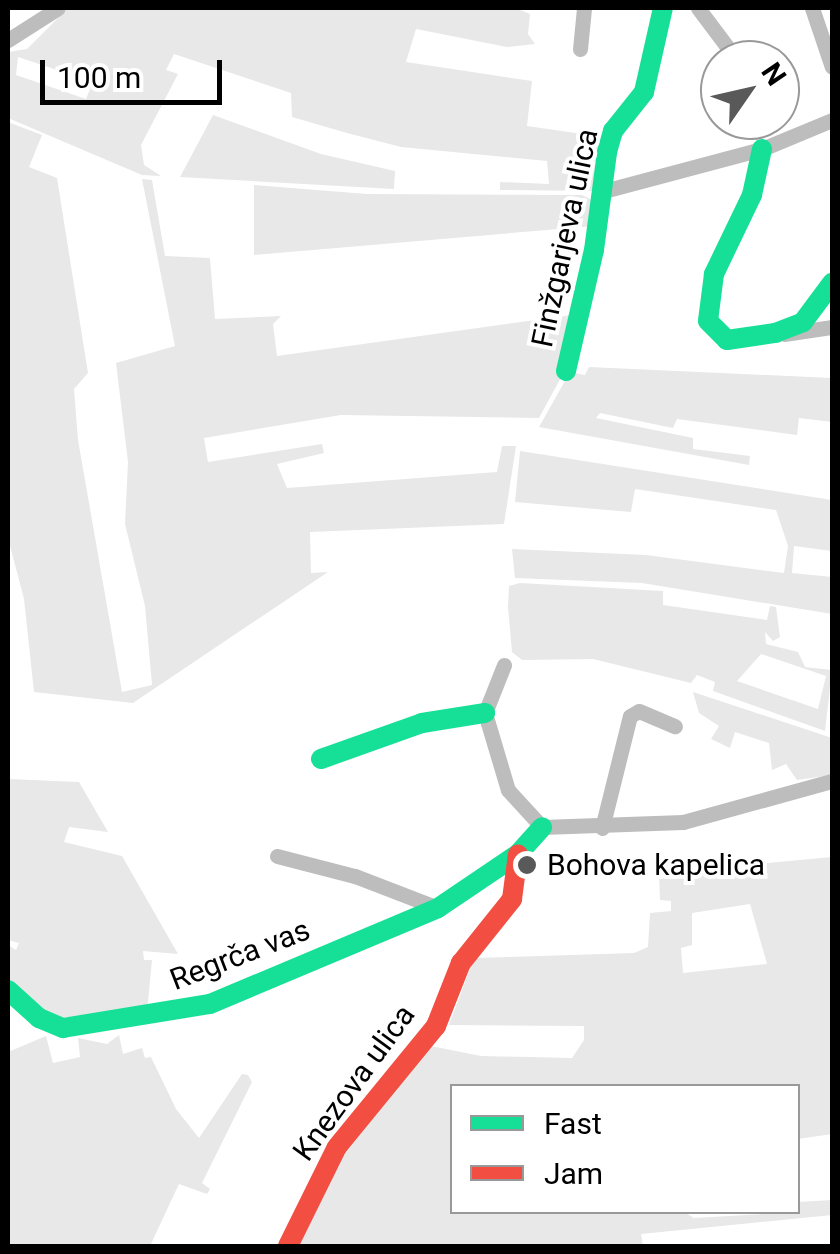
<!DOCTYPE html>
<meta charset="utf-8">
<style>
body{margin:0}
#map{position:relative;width:840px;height:1254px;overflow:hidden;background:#fff;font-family:Roboto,sans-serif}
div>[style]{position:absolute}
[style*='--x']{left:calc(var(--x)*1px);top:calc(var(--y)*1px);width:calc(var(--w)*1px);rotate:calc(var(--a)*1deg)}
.green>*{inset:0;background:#e8e8e8}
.street>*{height:15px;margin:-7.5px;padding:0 7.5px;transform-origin:7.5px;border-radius:7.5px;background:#bdbdbd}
.fast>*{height:20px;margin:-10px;padding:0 10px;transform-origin:10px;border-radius:10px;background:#16e098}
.jam>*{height:20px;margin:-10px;padding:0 10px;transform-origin:10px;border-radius:10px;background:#f24e42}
.dots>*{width:28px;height:28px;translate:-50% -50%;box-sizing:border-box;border:5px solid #fff;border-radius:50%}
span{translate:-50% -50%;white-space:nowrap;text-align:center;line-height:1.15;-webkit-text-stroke:8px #fff;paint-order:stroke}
.street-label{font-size:30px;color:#000}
.poi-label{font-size:30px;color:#000}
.left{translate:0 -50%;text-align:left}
.frame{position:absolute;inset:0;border:10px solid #000;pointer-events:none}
.legend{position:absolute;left:450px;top:1084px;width:350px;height:130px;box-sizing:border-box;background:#fff;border:2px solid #999;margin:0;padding:12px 18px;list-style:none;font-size:30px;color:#000}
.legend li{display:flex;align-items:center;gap:20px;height:50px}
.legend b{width:50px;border:2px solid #999}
.north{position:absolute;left:700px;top:40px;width:100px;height:100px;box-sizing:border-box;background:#fff;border:2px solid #999;border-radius:50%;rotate:56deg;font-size:28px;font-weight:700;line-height:40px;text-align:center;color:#000}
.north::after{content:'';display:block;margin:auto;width:35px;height:45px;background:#595959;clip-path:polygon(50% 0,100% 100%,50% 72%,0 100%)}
.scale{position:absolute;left:40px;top:60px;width:182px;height:45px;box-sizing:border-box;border:5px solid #000;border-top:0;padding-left:12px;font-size:30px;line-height:35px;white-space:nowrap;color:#000;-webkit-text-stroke:8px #fff;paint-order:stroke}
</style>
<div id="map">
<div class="green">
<div style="clip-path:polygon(evenodd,68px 8px,515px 8px,530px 14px,528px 34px,535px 44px,507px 47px,416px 29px,406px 62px,532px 81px,527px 126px,610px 138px,593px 191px,500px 190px,500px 182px,549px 184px,547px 161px,401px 147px,347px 133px,292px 117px,291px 93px,174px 54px,166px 70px,178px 74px,141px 145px,144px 165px,161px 176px,142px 175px,8px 118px,8px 52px,27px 49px,68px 8px,18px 57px,93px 82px,86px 99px,16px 75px,18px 57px)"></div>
<div style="clip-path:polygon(213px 115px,321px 154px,395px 171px,394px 189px,180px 177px)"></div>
<div style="clip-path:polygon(8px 122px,42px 135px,29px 167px,57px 178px,88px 373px,74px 389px,78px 440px,122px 692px,152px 685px,145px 606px,125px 524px,128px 462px,116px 363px,175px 346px,142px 179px,152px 180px,165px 256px,210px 258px,215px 319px,281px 316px,273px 324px,277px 356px,579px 314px,565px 370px,539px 418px,341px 415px,204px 438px,208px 462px,322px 444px,324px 453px,277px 464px,287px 488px,497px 472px,502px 446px,516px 446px,504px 524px,310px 532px,311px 573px,328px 572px,133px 703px,34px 692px,24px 599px,8px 538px)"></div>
<div style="clip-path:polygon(254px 185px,367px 194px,582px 195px,592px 200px,594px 226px,254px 255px)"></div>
<div style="clip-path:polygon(589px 367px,832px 378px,832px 422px,799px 418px,797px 435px,677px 419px,673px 428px,600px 413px,596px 418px,693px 438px,693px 449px,750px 456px,749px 465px,539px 427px,570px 372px,585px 375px)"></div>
<div style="clip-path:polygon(520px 451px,832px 500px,832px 551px,794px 546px,792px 573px,832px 577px,832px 614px,642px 583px,515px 578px,512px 549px,646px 555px,784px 573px,788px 546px,776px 510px,635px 489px,631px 512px,515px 502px)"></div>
<div style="clip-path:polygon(evenodd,520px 583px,663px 591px,663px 605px,767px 620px,770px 606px,776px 607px,780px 637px,773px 641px,765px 632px,766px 644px,798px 652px,805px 667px,832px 670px,825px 731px,713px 691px,715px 682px,697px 675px,691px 683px,593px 659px,522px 660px,512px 652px,508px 607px,509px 586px,520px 583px,761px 654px,826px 676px,818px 709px,737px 681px,761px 654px)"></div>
<div style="clip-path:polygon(693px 692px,832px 738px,832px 775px,797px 780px,786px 764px,772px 770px,769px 743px,735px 732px,730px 748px,711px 739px,719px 726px,699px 713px)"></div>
<div style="clip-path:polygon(8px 779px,79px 782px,108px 832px,69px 827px,64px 842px,122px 856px,178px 954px,143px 951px,144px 960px,152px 960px,147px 1012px,53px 1019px,8px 986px,8px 945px,16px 950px,19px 943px,8px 940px)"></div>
<div style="clip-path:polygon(evenodd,832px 857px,832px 1134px,798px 1139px,798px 1086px,452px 1086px,452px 1212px,684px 1212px,694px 1218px,798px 1212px,798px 1202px,832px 1200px,832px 1215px,641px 1234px,643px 1246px,295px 1246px,338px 1155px,431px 1046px,481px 1056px,572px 1058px,584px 1040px,584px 1026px,449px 1025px,474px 958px,634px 953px,648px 947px,650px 913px,671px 911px,671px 901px,660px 900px,659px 873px,832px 857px,750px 904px,767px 964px,683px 973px,681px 948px,692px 945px,692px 913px,750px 904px)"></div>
<div style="clip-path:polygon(119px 1035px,123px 1054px,142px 1048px,145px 1058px,151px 1057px,176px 1109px,199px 1138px,242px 1074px,248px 1075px,252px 1082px,202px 1183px,210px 1189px,207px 1194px,179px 1184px,150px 1246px,8px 1246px,8px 1052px,46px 1036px,53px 1063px,80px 1057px,78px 1038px,107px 1044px)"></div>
</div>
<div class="street">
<div style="--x:698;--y:8;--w:65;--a:53.1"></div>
<div style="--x:812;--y:8;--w:62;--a:71.3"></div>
<div style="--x:8;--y:40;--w:59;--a:-32.6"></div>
<div style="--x:580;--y:49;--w:41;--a:-84.4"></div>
<div style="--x:600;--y:192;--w:168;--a:-14.9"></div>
<div style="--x:762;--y:149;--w:76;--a:-22.5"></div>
<div style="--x:784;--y:334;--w:49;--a:-8.3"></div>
<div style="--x:504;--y:665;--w:52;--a:111.6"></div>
<div style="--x:485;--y:713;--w:80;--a:73.4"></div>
<div style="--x:508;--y:790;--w:50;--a:47.4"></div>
<div style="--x:542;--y:827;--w:141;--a:-2"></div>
<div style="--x:683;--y:822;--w:155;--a:-15.4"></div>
<div style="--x:602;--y:828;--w:115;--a:-76"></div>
<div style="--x:630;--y:716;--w:10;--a:-29"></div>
<div style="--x:639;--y:711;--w:39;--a:23"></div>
<div style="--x:277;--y:856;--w:81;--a:14.4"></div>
<div style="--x:355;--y:876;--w:89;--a:21.1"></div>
</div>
<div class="fast">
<div style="--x:762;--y:149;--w:47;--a:102.3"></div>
<div style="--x:752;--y:195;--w:88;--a:115.7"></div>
<div style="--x:714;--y:274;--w:47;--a:97.3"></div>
<div style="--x:708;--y:321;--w:27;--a:45"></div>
<div style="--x:727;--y:340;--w:49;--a:-8.3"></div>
<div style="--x:775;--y:333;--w:30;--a:-21"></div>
<div style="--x:803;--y:322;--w:49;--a:-53.4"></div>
<div style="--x:566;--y:371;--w:124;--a:-77"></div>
<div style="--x:594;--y:250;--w:99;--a:-82.4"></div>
<div style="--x:607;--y:152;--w:22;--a:-74"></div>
<div style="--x:613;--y:131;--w:50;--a:-51.5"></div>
<div style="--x:644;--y:92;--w:86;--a:-77.3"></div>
<div style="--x:321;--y:759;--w:107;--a:-19.6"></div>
<div style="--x:422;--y:723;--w:64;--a:-9"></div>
<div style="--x:8;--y:990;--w:42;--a:42.1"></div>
<div style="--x:39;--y:1018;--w:26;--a:23"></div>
<div style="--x:63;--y:1028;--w:149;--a:-9.3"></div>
<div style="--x:210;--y:1004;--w:247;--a:-22.8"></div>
<div style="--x:438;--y:908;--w:97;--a:-34"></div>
<div style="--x:518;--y:854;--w:36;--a:-48"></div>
</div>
<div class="jam">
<div style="--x:288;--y:1246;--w:110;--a:-63.7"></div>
<div style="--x:337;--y:1147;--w:156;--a:-50.7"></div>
<div style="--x:436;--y:1026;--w:68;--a:-68.4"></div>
<div style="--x:461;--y:963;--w:82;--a:-51.4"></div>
<div style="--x:512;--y:899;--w:45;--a:-82.4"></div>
</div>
<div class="dots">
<div style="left:527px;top:865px;background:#595959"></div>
</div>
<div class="street-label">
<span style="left:565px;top:238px;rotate:-78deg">Finžgarjeva ulica</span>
<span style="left:240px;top:955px;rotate:-21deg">Regrča vas</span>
<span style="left:354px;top:1083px;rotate:-54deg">Knezova ulica</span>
</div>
<div class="poi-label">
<span class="left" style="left:547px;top:865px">Bohova kapelica</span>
</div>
<div class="frame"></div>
<ul class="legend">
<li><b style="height:12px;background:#16e098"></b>Fast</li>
<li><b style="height:12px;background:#f24e42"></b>Jam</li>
</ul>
<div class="north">N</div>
<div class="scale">100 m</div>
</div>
